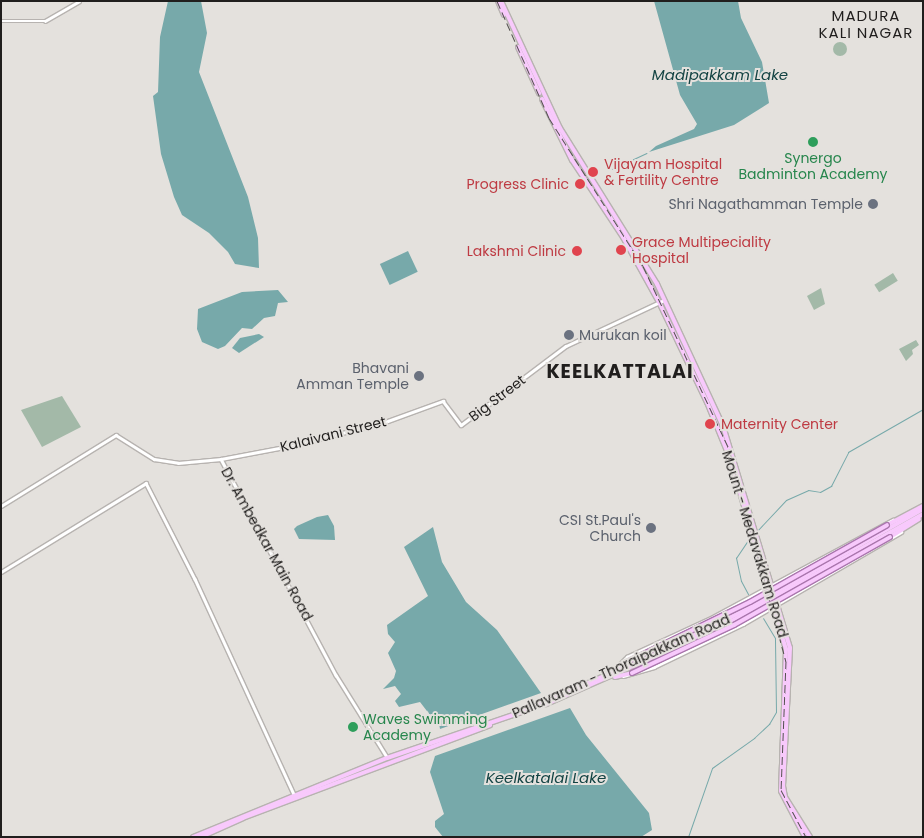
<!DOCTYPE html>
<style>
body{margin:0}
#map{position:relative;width:924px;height:838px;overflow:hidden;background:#e4e1dd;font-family:Poppins,sans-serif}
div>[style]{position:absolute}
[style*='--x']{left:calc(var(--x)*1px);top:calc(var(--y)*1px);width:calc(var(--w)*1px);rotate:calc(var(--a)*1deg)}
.green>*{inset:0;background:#a3b9a8;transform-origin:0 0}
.round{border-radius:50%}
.water>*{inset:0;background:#77a9aa;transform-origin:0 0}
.stream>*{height:1px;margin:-0.5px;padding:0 0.5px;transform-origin:0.5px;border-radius:0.5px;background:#77a9aa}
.roads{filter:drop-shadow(1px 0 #b7b3b0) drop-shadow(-1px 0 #b7b3b0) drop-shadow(0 1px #b7b3b0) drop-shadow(0 -1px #b7b3b0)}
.minor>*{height:2.5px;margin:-1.25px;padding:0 1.25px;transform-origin:1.25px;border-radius:1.25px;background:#fff}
.major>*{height:4px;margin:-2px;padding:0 2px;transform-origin:2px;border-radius:2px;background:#f8c9fc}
.rail>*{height:1px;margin-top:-0.5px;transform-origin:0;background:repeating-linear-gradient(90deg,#53504f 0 8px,transparent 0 12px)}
.bridges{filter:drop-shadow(1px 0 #aa76ad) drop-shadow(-1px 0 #aa76ad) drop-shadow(0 1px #aa76ad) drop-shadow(0 -1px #aa76ad)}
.major-bridge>*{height:4px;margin:-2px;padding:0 2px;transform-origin:2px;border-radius:2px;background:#f8c9fc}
.dots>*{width:14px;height:14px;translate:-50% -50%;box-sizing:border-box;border:2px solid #e4e1dd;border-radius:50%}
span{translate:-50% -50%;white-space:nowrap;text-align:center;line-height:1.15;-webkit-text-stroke:4px #e4e1dd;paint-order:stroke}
.leisure-label{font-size:14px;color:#27864d}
.left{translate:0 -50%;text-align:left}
.health-label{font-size:14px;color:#be3a42}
.right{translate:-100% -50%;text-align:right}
.worship-label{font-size:14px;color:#5b616d}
.street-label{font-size:14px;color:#201e1d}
.neighbourhood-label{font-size:15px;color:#201e1d;letter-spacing:1px}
.water-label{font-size:15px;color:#134343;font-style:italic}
.district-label{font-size:19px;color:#201e1d;font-weight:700;letter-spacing:1px}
.frame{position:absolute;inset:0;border:2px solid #201e1d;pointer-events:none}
</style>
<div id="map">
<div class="green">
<div class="round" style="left:833px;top:42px;width:14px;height:14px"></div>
<div style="left:893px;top:273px;width:9px;height:22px;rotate:58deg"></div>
<div style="clip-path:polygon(821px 288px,825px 304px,814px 310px,807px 296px)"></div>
<div style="clip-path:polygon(916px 340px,919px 345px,912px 350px,913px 354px,906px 361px,899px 349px)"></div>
<div style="clip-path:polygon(62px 396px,81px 427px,42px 447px,21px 410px)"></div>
</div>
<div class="water">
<div style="clip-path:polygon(168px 1px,201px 1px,207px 33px,199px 72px,248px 197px,258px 238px,259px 268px,235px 264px,228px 252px,209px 233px,182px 215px,174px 197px,161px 154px,153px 96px,158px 92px,160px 37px)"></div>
<div style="clip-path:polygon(654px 1px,738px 1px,741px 18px,762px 62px,769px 103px,734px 125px,649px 152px,656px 146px,694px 129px,697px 124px,680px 95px)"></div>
<div style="left:408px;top:251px;width:23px;height:31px;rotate:65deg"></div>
<div style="clip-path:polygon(278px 290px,288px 302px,278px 303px,275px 316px,264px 318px,252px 329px,242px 328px,225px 346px,218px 349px,202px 342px,197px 329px,198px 309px,242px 292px)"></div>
<div style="clip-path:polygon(259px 334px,264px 337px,239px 353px,232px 348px,240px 338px)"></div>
<div style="clip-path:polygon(328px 515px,334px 526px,335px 540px,299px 539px,294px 529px,297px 526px,317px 517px)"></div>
<div style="clip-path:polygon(433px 527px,442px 562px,466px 602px,497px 630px,541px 693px,440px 729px,438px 718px,430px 715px,420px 702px,399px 707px,395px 701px,401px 694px,395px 686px,383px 689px,394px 678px,396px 671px,388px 653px,395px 642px,388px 634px,387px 625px,428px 596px,404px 547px)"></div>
<div style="clip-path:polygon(570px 708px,586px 735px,649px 813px,652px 830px,641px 837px,443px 837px,435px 827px,435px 821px,444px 814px,430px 772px,435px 756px)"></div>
</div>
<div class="stream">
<div style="--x:612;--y:169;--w:38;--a:-25"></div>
<div style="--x:756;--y:532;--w:44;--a:-46.8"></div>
<div style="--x:786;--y:500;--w:24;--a:-24"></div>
<div style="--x:808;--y:490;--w:12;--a:9"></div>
<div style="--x:820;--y:492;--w:13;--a:-29"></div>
<div style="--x:831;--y:486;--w:38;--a:-63"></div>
<div style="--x:848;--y:452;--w:86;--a:-29.8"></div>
<div style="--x:748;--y:594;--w:15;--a:-118"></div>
<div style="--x:741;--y:581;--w:24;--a:-102"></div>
<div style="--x:736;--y:558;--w:27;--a:-56"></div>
<div style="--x:688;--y:837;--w:73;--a:-70.8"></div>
<div style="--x:712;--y:768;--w:52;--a:-35.5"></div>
<div style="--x:754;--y:738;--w:21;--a:-43"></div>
<div style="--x:769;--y:724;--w:14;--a:-60"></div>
<div style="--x:776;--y:712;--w:74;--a:-90.8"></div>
<div style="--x:775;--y:638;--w:23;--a:-121"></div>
</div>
<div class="roads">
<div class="minor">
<div style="--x:1;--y:21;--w:44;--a:0"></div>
<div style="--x:45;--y:21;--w:39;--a:-30"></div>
<div style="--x:221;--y:459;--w:245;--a:62"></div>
<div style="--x:336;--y:675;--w:97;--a:58.1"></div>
<div style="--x:1;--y:506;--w:135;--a:-31.7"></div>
<div style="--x:116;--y:435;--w:45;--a:32.3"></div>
<div style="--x:154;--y:459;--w:24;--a:9"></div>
<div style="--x:178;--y:463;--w:43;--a:-5.3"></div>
<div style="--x:221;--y:459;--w:75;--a:-10.7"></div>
<div style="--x:295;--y:445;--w:93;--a:-14.3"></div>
<div style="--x:385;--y:422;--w:62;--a:-19.9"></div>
<div style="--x:443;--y:401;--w:30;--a:53"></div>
<div style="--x:461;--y:425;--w:131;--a:-37"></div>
<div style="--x:566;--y:346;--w:108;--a:-25.1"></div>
<div style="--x:1;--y:572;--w:170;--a:-31.5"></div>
<div style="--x:146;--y:483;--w:108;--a:63"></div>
<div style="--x:195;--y:579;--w:239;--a:65.3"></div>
<div style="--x:615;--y:669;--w:17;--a:-45"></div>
<div style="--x:627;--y:657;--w:90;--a:-24.9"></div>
<div style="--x:709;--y:619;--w:209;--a:-28.3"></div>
<div style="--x:623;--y:676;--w:32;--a:-16"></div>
<div style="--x:654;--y:667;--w:99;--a:-25.8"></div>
<div style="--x:743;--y:624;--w:183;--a:-30.2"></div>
</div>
<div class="major">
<div style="--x:498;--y:1;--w:15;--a:67"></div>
<div style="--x:501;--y:1;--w:140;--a:65.1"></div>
<div style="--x:560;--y:128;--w:184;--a:58.1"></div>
<div style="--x:657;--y:284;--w:157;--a:65.1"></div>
<div style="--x:723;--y:426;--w:232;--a:73.2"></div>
<div style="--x:790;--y:648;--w:138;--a:92.9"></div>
<div style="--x:783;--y:786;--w:11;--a:80"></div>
<div style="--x:785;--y:797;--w:47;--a:58"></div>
<div style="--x:518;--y:47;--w:51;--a:65.5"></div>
<div style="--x:542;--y:99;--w:68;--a:63.8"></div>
<div style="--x:572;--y:160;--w:92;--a:56.5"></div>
<div style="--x:623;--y:237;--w:74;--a:61"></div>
<div style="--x:659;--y:302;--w:111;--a:64.4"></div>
<div style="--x:707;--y:402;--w:61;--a:67.7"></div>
<div style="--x:730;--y:458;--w:199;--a:73.7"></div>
<div style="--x:786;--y:649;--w:142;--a:92"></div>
<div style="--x:781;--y:791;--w:52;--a:62.4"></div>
<div style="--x:887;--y:525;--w:41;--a:-27.8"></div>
<div style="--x:890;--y:537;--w:34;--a:-32"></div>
<div style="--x:615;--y:677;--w:17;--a:-13"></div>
<div style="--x:546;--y:704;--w:191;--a:-23.7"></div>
<div style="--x:721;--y:627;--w:231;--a:-29.2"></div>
<div style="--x:193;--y:837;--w:209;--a:-22.2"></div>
<div style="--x:387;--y:758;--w:146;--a:-18.8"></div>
<div style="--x:525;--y:711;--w:161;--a:-23.9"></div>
<div style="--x:672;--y:646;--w:79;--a:-26.2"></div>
<div style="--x:743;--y:611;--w:207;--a:-29.5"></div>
<div style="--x:201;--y:837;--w:46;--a:-24.3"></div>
<div style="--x:243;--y:818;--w:264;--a:-20.6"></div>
</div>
</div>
<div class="rail">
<div style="--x:497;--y:1;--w:128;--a:66"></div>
<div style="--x:549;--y:118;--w:175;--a:57.6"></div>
<div style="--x:643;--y:266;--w:202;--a:64.8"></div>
<div style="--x:729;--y:449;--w:220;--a:75"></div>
<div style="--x:786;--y:661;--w:129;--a:92.2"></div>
<div style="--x:781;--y:790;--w:53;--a:62"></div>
</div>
<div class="bridges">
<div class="major-bridge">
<div style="--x:625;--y:663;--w:139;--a:-26"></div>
<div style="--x:750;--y:602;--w:157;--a:-29.3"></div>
<div style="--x:632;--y:673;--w:113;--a:-25.2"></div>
<div style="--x:734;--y:625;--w:179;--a:-29.4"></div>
</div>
</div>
<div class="dots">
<div style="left:813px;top:142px;background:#2e9e5b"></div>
<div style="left:593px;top:172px;background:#e0444e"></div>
<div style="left:580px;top:184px;background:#e0444e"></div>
<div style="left:873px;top:204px;background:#6b7280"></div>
<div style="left:621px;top:250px;background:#e0444e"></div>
<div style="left:577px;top:251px;background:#e0444e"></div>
<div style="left:569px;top:335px;background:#6b7280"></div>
<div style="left:419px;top:376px;background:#6b7280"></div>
<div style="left:710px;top:424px;background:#e0444e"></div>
<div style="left:651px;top:528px;background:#6b7280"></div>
<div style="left:353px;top:727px;background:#2e9e5b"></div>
</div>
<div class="leisure-label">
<span style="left:813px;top:166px">Synergo<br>Badminton Academy</span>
<span class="left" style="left:363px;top:727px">Waves Swimming<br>Academy</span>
</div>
<div class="health-label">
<span class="left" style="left:604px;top:172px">Vijayam Hospital<br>&amp; Fertility Centre</span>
<span class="right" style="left:569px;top:184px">Progress Clinic</span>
<span class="left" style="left:632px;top:250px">Grace Multipeciality<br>Hospital</span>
<span class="right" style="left:566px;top:251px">Lakshmi Clinic</span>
<span class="left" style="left:721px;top:424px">Maternity Center</span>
</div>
<div class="worship-label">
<span class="right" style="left:863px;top:204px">Shri Nagathamman Temple</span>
<span class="left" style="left:579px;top:335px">Murukan koil</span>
<span class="right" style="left:409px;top:376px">Bhavani<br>Amman Temple</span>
<span class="right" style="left:641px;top:528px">CSI St.Paul's<br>Church</span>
</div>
<div class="street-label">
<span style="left:497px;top:398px;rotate:-37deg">Big Street</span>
<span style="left:333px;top:434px;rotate:-14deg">Kalaivani Street</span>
<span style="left:267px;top:544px;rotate:61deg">Dr. Ambedkar Main Road</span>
<span style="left:755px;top:544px;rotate:73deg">Mount - Medavakkam Road</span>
<span style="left:621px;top:666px;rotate:-24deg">Pallavaram - Thoraipakkam Road</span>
</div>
<div class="neighbourhood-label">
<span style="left:866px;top:24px">MADURA<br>KALI NAGAR</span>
</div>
<div class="water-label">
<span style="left:720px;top:75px">Madipakkam Lake</span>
<span style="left:546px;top:778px">Keelkatalai Lake</span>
</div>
<div class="district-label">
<span style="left:620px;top:372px">KEELKATTALAI</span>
</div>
<div class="frame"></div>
</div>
